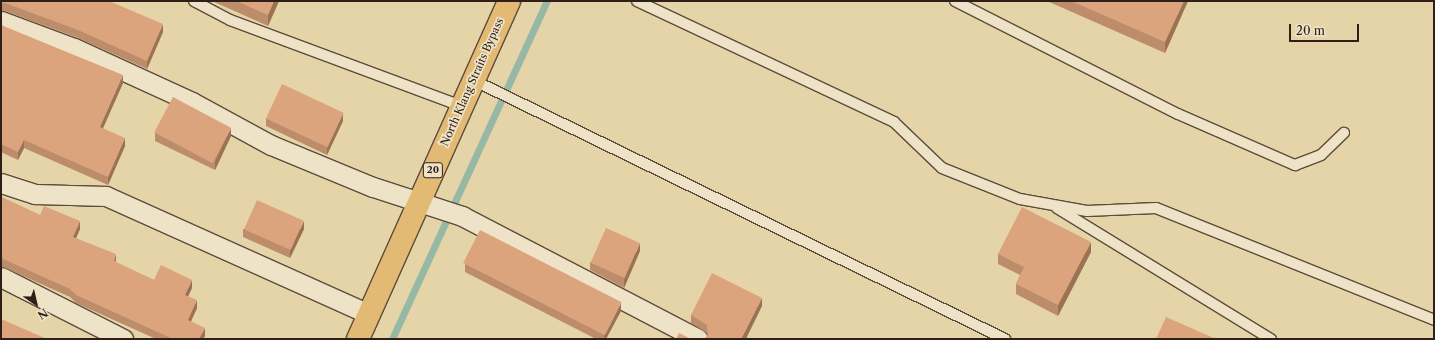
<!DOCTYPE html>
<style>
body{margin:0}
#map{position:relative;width:1435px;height:340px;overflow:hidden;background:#e5d4a8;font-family:"Libre Caslon Text",serif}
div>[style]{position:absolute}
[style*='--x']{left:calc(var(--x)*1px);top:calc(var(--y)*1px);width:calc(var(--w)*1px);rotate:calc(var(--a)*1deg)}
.stream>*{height:7px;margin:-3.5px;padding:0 3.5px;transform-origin:3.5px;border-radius:3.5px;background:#96b8a4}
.roads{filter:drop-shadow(1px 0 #5c4c3c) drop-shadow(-1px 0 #5c4c3c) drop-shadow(0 1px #5c4c3c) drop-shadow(0 -1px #5c4c3c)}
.service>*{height:10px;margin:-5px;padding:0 5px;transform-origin:5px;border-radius:5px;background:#eee3c6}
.minor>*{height:19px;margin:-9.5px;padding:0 9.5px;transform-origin:9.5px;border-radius:9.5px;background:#eee3c6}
.trunk>*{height:22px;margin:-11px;padding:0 11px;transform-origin:11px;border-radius:11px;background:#e2ba74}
.wall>*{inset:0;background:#bd8d6b}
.shaded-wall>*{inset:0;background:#9a7357}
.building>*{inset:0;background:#dca47c;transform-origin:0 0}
span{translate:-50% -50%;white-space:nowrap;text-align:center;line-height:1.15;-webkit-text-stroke:3.5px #eee3c6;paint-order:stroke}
.shield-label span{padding:1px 3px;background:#eee3c6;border:1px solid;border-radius:3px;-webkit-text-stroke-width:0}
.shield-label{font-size:10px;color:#2e1f18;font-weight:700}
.street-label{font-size:11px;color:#2e1f18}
.frame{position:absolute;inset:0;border:2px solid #2e1f18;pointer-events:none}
.north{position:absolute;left:16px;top:284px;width:40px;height:40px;-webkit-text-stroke:3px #eee3c6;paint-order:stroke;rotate:146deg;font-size:11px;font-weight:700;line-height:16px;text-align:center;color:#2e1f18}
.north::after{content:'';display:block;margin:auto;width:14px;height:18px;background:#2e1f18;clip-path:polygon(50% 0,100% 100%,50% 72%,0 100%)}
.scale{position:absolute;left:1289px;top:24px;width:70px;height:18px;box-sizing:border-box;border:2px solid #2e1f18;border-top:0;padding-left:5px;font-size:12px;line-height:14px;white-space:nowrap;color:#2e1f18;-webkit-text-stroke:3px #eee3c6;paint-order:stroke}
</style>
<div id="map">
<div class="stream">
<div style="--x:392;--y:339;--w:372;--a:-65.4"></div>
</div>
<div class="roads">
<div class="service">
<div style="--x:194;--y:1;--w:41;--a:27.8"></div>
<div style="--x:230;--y:20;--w:246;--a:20.4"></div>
<div style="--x:637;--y:1;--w:284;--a:25.2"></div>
<div style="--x:894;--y:122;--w:66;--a:43.8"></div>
<div style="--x:942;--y:168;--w:84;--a:21.7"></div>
<div style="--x:1020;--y:199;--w:68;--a:10.2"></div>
<div style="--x:1087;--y:211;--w:69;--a:-2.5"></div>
<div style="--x:1156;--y:208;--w:300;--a:21.9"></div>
<div style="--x:955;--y:1;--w:250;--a:26.9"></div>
<div style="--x:1178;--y:114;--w:128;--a:23.6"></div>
<div style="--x:1295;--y:165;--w:28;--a:-21"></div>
<div style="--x:1321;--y:155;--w:32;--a:-44"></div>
<div style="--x:473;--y:80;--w:592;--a:25.96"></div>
<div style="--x:1057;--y:208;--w:251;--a:31.5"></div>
</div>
<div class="minor">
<div style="--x:1;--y:21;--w:78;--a:20.3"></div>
<div style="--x:74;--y:48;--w:130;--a:24.6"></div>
<div style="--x:192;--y:102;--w:90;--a:28.6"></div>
<div style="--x:271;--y:145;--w:110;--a:22.4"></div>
<div style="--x:373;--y:187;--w:94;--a:18"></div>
<div style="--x:462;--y:216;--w:266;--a:27.5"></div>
<div style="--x:1;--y:183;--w:36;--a:18"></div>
<div style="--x:35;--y:194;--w:71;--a:1.6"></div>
<div style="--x:106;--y:196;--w:288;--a:24.2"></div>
<div style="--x:1;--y:277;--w:137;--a:26.9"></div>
</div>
<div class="trunk">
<div style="--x:358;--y:339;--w:370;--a:-65.9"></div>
</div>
</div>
<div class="wall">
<div style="clip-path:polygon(1px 1px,163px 32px,147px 69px,78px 38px,5px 11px,1px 11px)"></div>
<div style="clip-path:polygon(212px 1px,279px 1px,268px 26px)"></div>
<div style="clip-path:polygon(1047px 1px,1188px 1px,1165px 53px)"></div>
<div style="clip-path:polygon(1px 25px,123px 83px,103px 128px,125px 146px,108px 185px,24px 148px,18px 160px,1px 152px)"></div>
<div style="clip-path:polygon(266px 118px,343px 121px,327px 155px,266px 126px)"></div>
<div style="clip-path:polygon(155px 133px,231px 136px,215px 170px,155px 141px)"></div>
<div style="clip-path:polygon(1px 197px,40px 215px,80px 229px,76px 238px,116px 263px,154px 280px,192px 288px,188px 296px,197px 308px,191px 321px,205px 336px,203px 339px,156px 339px,76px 303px,70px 297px,1px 266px)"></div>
<div style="clip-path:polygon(243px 229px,304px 229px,290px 258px,243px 237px)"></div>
<div style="clip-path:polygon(640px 251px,624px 288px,590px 270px,590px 262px)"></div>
<div style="clip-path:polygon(1091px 252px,1058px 316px,1016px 294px,1016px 284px,1020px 275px,998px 264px,998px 254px)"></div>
<div style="clip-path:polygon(465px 264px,621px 311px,606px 339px,596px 339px,465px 272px)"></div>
<div style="clip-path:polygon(762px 306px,707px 336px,707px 333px,691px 323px,691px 315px)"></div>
</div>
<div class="shaded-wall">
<div style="clip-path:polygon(274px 1px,279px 1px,268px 26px,268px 15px)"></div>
<div style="clip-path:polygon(1184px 1px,1188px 1px,1165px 53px,1165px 42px)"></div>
<div style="clip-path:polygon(163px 24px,163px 32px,147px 69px,147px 61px)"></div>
<div style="clip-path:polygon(123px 75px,123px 83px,100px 135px,100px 127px)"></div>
<div style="clip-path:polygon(343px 113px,343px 121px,327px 155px,327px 147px)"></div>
<div style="clip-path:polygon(231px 128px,231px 136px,215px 170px,215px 162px)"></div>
<div style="clip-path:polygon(125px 138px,125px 146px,108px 185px,108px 177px)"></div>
<div style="clip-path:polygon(24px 140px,24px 148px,18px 160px,18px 152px)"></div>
<div style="clip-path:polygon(80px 221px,80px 229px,73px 245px,73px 237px)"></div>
<div style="clip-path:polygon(304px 221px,304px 229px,290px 258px,290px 250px)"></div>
<div style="clip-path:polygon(1091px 242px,1091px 252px,1058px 316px,1058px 305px)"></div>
<div style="clip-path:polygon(640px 243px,640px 251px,624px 288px,624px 280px)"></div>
<div style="clip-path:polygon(116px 254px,116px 262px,114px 261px)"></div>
<div style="clip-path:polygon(192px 280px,192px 288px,185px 303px,185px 295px)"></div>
<div style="clip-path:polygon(762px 298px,762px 306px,746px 339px,741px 339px)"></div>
<div style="clip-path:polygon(197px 300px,197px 308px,188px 328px,188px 320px)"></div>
<div style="clip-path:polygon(621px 303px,621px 311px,606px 339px,604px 339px,604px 335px)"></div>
<div style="clip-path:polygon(205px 328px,205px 336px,203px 339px,199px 339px)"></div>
</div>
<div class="building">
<div style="clip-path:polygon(1px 1px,109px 1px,163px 24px,147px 61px,78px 30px,5px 3px,1px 3px)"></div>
<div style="clip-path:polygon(236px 1px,274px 1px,268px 15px)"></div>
<div style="clip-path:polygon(1071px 1px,1184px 1px,1165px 42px)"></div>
<div style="clip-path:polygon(1px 25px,123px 75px,100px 127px,125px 138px,108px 177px,24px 140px,18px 152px,1px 144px)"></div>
<div style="left:282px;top:84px;width:68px;height:38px;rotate:25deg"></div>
<div style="left:173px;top:97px;width:66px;height:40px;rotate:28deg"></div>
<div style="clip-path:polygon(1px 197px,40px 215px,44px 206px,80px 221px,73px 237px,116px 254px,114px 261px,154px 280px,161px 265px,192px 280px,185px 295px,197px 300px,188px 320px,205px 328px,199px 339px,173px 339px,76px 295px,70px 289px,1px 258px)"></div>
<div style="left:257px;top:200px;width:51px;height:32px;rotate:24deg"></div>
<div style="clip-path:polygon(1022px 207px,1091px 242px,1058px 305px,1016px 284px,1024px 267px,998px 254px)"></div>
<div style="left:606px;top:228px;width:37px;height:38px;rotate:24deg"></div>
<div style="left:480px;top:230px;width:159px;height:37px;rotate:27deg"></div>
<div style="clip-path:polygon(712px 273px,762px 298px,741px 339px,703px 339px,708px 336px,707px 325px,691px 315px)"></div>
<div style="clip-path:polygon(1166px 317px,1216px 339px,1156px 339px)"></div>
<div style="clip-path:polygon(1px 319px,47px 339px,1px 339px)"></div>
<div style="clip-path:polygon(679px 333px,691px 339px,676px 339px)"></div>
</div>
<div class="shield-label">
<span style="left:433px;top:170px">20</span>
</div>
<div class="street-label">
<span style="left:472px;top:82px;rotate:-66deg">North Klang Straits Bypass</span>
</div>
<div class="frame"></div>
<div class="north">N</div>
<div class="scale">20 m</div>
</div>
